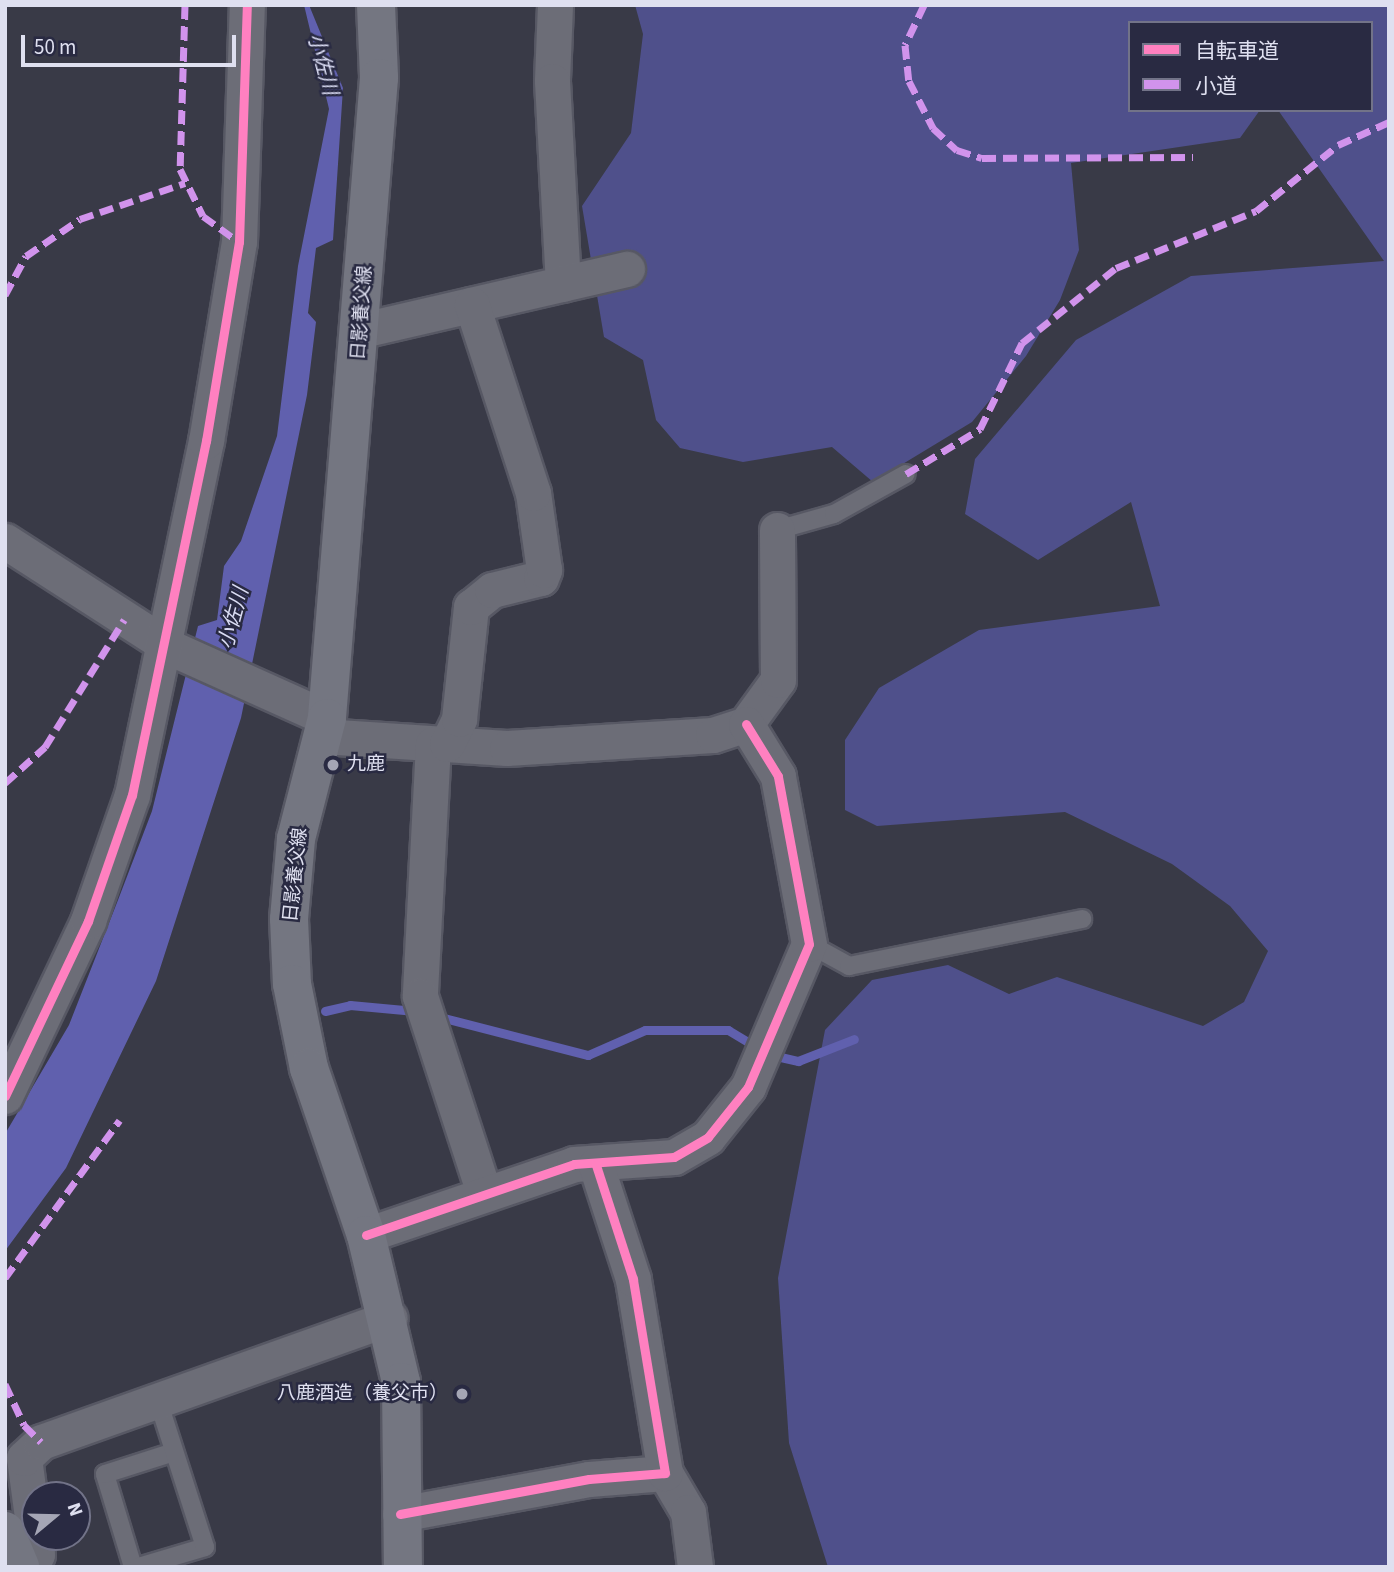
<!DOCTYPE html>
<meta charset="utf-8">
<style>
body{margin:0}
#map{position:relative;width:1394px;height:1572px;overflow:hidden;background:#393a47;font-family:"Source Sans 3","Noto Sans JP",sans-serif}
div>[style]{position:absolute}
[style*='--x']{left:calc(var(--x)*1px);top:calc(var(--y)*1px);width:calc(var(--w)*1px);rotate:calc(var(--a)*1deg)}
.green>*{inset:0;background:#4f508b}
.water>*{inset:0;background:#6060ae}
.stream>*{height:9px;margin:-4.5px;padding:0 4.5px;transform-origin:4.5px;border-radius:4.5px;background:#6060ae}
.roads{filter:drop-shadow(2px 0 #575864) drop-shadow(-2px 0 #575864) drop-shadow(0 2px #575864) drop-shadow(0 -2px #575864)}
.lane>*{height:18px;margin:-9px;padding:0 9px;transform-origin:9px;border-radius:9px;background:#6c6d77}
.street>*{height:35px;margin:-17.5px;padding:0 17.5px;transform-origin:17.5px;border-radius:17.5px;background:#6c6d77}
.secondary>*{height:38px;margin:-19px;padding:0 19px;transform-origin:19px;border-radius:19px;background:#747681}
.quiet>*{height:7px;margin-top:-3.5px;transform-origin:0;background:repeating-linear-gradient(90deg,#d193ec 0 14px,transparent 0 21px)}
.cycleway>*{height:9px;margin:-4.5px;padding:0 4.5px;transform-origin:4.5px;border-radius:4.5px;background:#ff80c0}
.dots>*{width:19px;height:19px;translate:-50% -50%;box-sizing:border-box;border:4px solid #292a42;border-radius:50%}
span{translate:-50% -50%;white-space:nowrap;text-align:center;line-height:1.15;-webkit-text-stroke:5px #292a42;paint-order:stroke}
.street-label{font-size:19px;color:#dfe0f0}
.poi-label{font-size:19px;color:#dfe0f0}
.left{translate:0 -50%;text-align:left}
.right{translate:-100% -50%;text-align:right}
.water-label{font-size:21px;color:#dadcf3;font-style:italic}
.frame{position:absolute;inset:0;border:7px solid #dfe0f0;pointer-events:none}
.legend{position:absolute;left:1128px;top:21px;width:245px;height:91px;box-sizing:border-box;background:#292a42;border:2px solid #727388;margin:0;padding:9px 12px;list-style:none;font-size:21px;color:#dfe0f0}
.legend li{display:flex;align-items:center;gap:14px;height:35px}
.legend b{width:35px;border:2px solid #727388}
.north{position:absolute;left:21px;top:1481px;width:70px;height:70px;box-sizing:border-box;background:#292a42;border:2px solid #727388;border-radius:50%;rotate:71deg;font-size:19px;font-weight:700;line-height:28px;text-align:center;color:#dfe0f0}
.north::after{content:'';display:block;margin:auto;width:24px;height:32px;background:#a5a6b5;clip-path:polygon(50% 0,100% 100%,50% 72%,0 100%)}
.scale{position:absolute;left:21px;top:35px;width:215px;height:32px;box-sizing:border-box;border:4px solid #dfe0f0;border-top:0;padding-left:9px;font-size:21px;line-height:24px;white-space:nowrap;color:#dfe0f0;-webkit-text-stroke:5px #292a42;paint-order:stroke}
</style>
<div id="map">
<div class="green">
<div style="clip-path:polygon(635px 5px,1389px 5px,1389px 1567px,828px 1567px,789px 1443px,778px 1278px,825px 1030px,872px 980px,948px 965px,1009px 994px,1057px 977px,1203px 1026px,1244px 1002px,1268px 951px,1230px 906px,1172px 864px,1065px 812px,877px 826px,845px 810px,845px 740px,879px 688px,979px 630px,1160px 606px,1131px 502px,1038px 560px,965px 514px,975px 459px,1076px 340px,1191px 276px,1384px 261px,1278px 110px,1371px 110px,1371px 23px,1130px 23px,1130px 110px,1260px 110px,1240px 138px,1071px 163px,1079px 250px,1060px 300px,1026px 356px,972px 422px,873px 482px,832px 447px,743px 462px,680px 448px,656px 420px,643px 360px,604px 337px,582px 206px,631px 133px,643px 34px)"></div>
</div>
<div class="water">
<div style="clip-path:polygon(304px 5px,309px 5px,343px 88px,333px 240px,316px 248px,308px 313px,316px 322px,307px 395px,241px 718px,156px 981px,66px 1168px,5px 1251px,5px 1134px,69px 1025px,118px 900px,152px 811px,198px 626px,217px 620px,224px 566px,241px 541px,277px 436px,298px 266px,329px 109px)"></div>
</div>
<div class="stream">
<div style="--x:325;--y:1011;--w:26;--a:-13"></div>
<div style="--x:350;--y:1005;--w:65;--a:5.3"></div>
<div style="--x:436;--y:1016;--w:157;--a:14.4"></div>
<div style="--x:588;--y:1055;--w:62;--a:-23.7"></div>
<div style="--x:645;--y:1030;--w:83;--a:0"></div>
<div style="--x:728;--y:1030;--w:33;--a:31"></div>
<div style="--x:776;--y:1056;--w:23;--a:13"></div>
<div style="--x:798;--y:1061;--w:60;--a:-21.4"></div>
</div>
<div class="roads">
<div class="lane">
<div style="--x:777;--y:530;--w:59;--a:-15.7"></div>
<div style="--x:834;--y:514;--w:82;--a:-29.1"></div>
<div style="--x:809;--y:944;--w:46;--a:28.8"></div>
<div style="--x:849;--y:966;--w:238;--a:-11.4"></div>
<div style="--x:133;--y:1567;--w:97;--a:-106.8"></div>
<div style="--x:105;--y:1474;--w:72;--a:-17.7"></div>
<div style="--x:138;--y:1567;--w:70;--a:-16.6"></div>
<div style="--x:205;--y:1547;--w:153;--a:-107.8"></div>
</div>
<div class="street">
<div style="--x:555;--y:5;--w:76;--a:92.3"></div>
<div style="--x:552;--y:81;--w:203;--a:86.9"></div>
<div style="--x:362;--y:330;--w:272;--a:-13"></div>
<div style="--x:5;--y:541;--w:197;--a:32.8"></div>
<div style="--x:171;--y:648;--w:171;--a:24.2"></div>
<div style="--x:322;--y:736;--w:185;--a:3.7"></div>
<div style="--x:507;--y:748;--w:206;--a:-3.6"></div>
<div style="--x:713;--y:735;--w:35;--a:-18"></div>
<div style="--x:746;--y:724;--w:54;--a:-54"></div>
<div style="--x:778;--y:680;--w:150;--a:-90.4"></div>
<div style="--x:433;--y:744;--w:252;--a:93"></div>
<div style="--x:420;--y:996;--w:207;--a:72"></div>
<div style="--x:447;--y:744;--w:28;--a:-64"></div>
<div style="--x:459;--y:719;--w:113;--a:-83.9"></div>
<div style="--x:471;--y:607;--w:27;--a:-39"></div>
<div style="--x:492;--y:590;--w:50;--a:-13.8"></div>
<div style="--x:541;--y:578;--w:9;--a:-69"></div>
<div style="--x:544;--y:570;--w:78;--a:-98.1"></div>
<div style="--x:533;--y:493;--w:198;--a:-108"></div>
<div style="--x:5;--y:1096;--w:194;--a:-64.6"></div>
<div style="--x:88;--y:921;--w:133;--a:-70.8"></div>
<div style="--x:132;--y:795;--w:362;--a:-78.2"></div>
<div style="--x:206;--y:441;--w:202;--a:-80.6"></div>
<div style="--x:239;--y:242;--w:237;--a:-88.1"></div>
<div style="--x:366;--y:1235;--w:220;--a:-18.8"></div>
<div style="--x:574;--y:1164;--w:100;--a:-4"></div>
<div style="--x:674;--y:1157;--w:39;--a:-30"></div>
<div style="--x:708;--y:1137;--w:64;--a:-51.3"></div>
<div style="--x:748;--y:1087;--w:155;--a:-66.9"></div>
<div style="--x:809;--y:944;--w:171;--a:-100.5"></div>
<div style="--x:778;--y:776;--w:61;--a:-121.6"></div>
<div style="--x:665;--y:1473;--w:45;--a:59.5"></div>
<div style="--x:688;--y:1512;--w:55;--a:82.7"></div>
<div style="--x:400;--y:1514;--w:192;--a:-10.5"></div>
<div style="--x:589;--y:1479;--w:76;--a:-4.5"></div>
<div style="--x:665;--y:1473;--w:197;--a:-99.4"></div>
<div style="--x:633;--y:1279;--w:120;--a:-108"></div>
<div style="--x:31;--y:1567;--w:14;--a:-65"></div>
<div style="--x:37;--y:1554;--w:97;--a:-97.7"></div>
<div style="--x:24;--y:1458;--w:23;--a:-43"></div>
<div style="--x:41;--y:1442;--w:370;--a:-19.6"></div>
</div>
<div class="secondary">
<div style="--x:376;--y:5;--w:73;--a:87.6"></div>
<div style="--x:379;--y:78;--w:642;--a:94.65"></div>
<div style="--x:327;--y:718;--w:125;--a:104.4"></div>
<div style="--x:296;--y:839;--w:80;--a:95"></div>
<div style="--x:289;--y:919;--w:65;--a:87.4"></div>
<div style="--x:292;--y:984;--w:86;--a:78.6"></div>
<div style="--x:309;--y:1068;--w:176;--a:71.2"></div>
<div style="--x:366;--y:1235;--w:151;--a:76.6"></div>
<div style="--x:401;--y:1382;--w:185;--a:89.4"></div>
<div style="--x:5;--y:1531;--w:39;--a:67"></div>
</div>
</div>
<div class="quiet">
<div style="--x:185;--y:5;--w:164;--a:91.7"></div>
<div style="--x:180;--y:169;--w:52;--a:63.9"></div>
<div style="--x:203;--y:216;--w:44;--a:35.8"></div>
<div style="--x:924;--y:5;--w:44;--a:115.4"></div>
<div style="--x:905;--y:45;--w:36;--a:84"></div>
<div style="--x:909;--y:81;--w:53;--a:62.9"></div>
<div style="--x:933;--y:128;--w:33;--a:43"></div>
<div style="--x:957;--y:150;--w:26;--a:18"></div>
<div style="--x:982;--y:158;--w:211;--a:-0.3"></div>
<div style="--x:5;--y:295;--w:44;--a:-61.7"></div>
<div style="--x:26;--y:256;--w:65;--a:-34.4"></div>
<div style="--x:80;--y:219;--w:111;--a:-18.9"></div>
<div style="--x:906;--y:474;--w:87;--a:-31.3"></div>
<div style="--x:980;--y:429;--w:96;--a:-64"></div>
<div style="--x:1022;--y:343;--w:120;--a:-38.6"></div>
<div style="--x:1116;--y:268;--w:151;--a:-22.2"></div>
<div style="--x:1256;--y:211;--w:105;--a:-38.8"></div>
<div style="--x:1338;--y:145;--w:56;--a:-24.3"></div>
<div style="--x:5;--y:783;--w:54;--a:-42"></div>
<div style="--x:45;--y:747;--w:150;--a:-58.1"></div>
<div style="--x:5;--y:1278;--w:195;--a:-54"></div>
<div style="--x:5;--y:1384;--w:45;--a:65.1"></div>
<div style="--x:24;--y:1425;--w:24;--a:45"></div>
</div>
<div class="cycleway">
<div style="--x:5;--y:1096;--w:194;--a:-64.6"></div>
<div style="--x:88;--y:921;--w:133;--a:-70.8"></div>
<div style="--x:132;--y:795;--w:362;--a:-78.2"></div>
<div style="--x:206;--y:441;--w:202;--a:-80.6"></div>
<div style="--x:239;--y:242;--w:237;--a:-88.1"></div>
<div style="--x:366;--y:1235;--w:220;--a:-18.8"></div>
<div style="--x:574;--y:1164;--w:100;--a:-4"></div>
<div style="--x:674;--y:1157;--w:39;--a:-30"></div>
<div style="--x:708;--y:1137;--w:64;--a:-51.3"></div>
<div style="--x:748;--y:1087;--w:155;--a:-66.9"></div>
<div style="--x:809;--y:944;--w:171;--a:-100.5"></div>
<div style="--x:778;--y:776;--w:61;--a:-121.6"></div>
<div style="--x:400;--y:1514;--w:192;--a:-10.5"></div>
<div style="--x:589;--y:1479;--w:76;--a:-4.5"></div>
<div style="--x:665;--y:1473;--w:197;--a:-99.4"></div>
<div style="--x:633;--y:1279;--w:120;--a:-108"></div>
</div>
<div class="dots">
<div style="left:333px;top:765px;background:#a5a6b5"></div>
<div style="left:462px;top:1394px;background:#a5a6b5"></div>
</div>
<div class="street-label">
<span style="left:362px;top:313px;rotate:-86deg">日影養父線</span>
<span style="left:296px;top:875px;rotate:-84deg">日影養父線</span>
</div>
<div class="poi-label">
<span class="left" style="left:347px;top:765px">九鹿</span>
<span class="right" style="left:448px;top:1394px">八鹿酒造（養父市）</span>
</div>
<div class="water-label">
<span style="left:323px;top:64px;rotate:75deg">小佐川</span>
<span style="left:233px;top:618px;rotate:-75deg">小佐川</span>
</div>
<div class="frame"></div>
<ul class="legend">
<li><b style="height:9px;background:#ff80c0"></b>自転車道</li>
<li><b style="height:9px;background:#d193ec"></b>小道</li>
</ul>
<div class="north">N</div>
<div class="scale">50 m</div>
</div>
